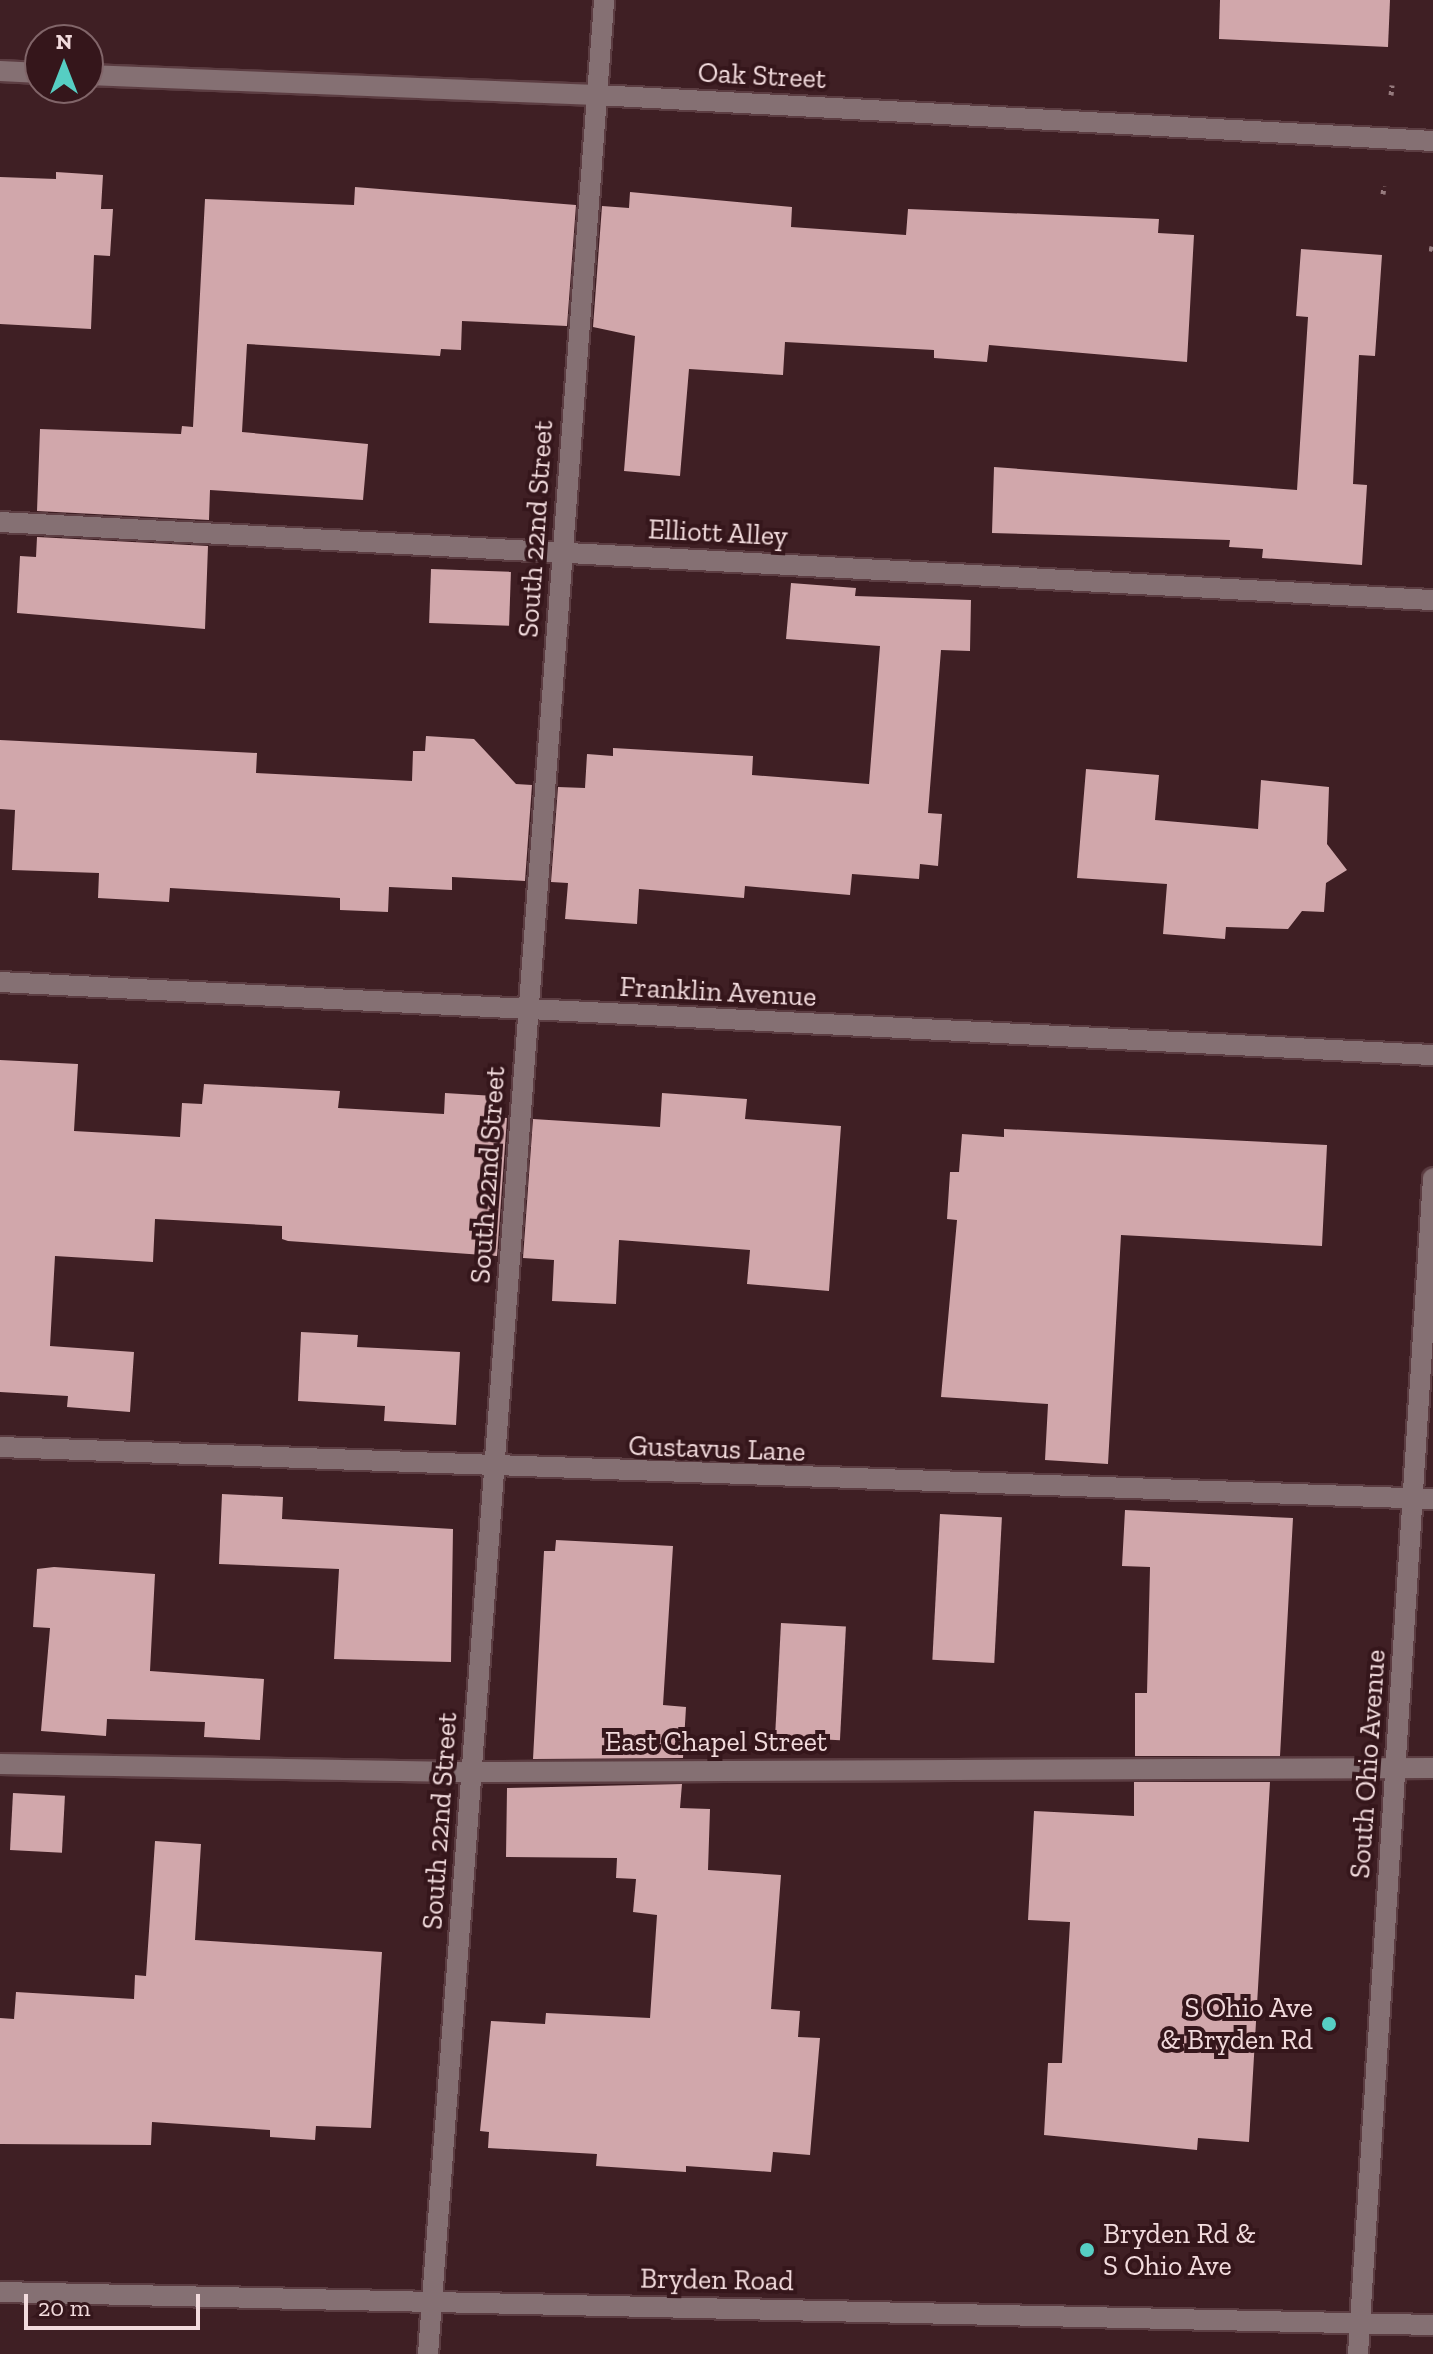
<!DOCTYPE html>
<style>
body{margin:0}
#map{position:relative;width:1433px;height:2354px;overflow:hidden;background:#3f1f24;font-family:"Zilla Slab",serif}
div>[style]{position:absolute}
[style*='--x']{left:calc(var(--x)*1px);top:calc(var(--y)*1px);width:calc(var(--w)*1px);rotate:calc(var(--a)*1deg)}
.building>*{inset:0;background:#d1a7ab;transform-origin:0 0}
.path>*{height:5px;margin-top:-2.5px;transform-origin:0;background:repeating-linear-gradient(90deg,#957a7d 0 4px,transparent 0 8px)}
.roads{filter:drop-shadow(2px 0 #5c3d42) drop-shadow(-2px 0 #5c3d42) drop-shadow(0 2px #5c3d42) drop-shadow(0 -2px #5c3d42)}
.minor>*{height:20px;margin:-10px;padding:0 10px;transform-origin:10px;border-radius:10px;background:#857073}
.dots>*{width:22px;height:22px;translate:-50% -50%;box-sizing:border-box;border:4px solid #35161b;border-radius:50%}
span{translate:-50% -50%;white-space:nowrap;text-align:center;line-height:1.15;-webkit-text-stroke:8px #35161b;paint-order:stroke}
.street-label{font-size:28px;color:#f2dbdd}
.poi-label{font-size:28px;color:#f2dbdd}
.right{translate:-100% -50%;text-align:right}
.left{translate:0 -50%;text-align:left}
.north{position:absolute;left:24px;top:24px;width:80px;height:80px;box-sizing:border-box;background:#35161b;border:2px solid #816569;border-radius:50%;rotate:0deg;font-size:22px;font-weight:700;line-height:32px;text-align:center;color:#f2dbdd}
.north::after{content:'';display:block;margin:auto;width:28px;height:36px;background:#56cec3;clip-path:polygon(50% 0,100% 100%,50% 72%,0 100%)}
.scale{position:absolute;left:24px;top:2294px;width:176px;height:36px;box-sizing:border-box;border:4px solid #f2dbdd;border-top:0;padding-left:10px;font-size:24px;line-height:28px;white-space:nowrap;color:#f2dbdd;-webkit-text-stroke:6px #35161b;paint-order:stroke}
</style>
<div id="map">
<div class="building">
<div style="clip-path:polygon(1220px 0,1390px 0,1388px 47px,1219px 39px)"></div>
<div style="clip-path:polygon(56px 172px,103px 175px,101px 209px,113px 209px,110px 256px,94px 255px,91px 329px,0 324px,0 177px,56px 179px)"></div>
<div style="clip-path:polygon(355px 187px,576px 205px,567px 326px,462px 321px,461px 350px,441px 349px,440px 356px,247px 344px,242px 432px,368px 444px,363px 500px,210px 490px,209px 520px,37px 511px,40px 429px,181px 434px,182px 426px,193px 427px,205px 199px,354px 205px)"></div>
<div style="clip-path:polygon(630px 192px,792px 207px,791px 227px,906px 235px,908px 209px,1159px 219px,1158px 233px,1194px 235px,1187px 362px,989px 345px,987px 362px,934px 358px,934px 350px,785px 342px,783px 375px,689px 369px,680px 476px,624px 471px,635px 336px,593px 327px,602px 206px,629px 208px)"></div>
<div style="clip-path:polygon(1301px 249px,1382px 255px,1375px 356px,1359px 355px,1353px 484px,1367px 485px,1362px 565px,1262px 558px,1263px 549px,1229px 547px,1230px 540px,992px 533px,994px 467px,1297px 490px,1308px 317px,1296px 316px)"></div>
<div style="clip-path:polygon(37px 537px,208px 546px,205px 629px,17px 613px,20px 556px,36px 557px)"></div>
<div style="left:431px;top:569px;width:80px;height:54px;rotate:2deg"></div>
<div style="clip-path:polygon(791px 583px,856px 588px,855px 596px,971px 600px,970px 651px,941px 650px,928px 813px,942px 814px,938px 866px,920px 864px,919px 879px,852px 874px,850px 895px,745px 886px,744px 898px,639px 889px,637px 924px,565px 919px,568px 883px,551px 882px,558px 787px,585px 788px,587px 754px,613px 756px,613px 748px,753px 756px,752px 775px,869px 784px,880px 646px,786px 639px)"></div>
<div style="clip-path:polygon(426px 736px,474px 739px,516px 784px,532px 785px,525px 881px,452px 877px,452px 890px,389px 887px,388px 912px,340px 910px,340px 898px,170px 888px,169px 902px,98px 898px,99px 873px,12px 870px,15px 810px,0 809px,0 740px,257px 753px,256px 773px,412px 781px,413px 751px,425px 751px)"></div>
<div style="clip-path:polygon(1086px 769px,1159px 775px,1155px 820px,1258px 829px,1261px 780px,1329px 787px,1327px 844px,1347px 870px,1326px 883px,1324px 912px,1302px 911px,1288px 929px,1226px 927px,1225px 939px,1163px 934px,1167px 884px,1077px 878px)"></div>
<div style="clip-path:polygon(0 1060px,78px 1064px,74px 1131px,180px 1137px,182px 1103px,202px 1104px,204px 1084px,340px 1091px,338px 1108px,444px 1114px,445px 1093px,495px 1096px,493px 1117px,507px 1118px,497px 1256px,288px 1241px,282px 1239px,282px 1226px,155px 1219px,153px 1262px,55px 1256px,50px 1346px,134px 1352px,130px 1412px,67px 1407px,68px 1396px,0 1392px)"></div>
<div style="clip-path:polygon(662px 1093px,747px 1099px,745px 1119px,841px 1126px,829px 1291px,747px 1284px,750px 1250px,619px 1240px,616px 1304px,552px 1301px,554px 1260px,523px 1258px,533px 1119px,660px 1127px)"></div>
<div style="clip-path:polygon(1004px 1129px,1327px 1145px,1322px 1246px,1121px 1235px,1108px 1464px,1045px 1460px,1048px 1404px,941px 1397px,957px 1220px,947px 1219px,950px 1172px,959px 1172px,962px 1134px,1004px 1137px)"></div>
<div style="clip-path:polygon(301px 1332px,358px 1335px,357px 1347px,460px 1352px,456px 1425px,384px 1421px,385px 1406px,298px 1401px)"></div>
<div style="clip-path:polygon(222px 1494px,283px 1497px,282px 1519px,453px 1529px,451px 1662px,334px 1659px,339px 1569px,219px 1564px)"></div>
<div style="clip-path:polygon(1125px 1510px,1293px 1518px,1280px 1756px,1135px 1756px,1135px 1693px,1147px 1693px,1150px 1567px,1122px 1566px)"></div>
<div style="left:940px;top:1514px;width:62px;height:146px;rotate:3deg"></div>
<div style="clip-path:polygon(556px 1540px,673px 1546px,663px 1705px,686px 1707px,683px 1758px,533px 1759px,544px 1551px,555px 1551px)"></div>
<div style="clip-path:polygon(54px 1567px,155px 1574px,150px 1671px,264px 1679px,260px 1740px,204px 1737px,205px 1722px,107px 1719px,106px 1736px,41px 1731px,50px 1628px,33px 1627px,37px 1569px)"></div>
<div style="left:781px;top:1623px;width:65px;height:114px;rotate:3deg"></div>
<div style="clip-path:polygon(1134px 1782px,1270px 1782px,1249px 2142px,1198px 2138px,1197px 2150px,1044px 2135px,1048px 2063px,1062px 2063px,1070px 1922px,1028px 1920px,1034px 1811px,1134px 1816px)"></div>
<div style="clip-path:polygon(682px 1784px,680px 1808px,710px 1809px,708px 1870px,781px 1875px,771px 2009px,800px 2011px,798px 2037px,820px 2038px,810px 2155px,773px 2152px,771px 2172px,686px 2166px,686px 2172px,596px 2166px,597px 2154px,488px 2148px,489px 2132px,480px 2131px,491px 2021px,545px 2024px,546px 2013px,650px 2018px,657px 1915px,633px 1912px,636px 1879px,616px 1878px,617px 1858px,506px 1857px,507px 1788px)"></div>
<div style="left:13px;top:1793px;width:52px;height:57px;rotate:3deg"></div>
<div style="clip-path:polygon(155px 1841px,201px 1844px,195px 1940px,382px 1952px,371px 2128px,316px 2126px,315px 2140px,270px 2137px,270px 2130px,152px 2122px,151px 2145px,0 2144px,0 2018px,14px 2019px,16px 1992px,134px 1999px,135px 1975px,146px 1976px)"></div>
</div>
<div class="path">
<div style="--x:1391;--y:95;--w:10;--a:-84"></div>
<div style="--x:1383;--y:194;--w:8;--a:-83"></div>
<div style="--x:1429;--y:248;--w:4;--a:14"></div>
</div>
<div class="roads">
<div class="minor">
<div style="--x:0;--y:71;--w:40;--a:2.9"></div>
<div style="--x:88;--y:75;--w:509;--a:2.25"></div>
<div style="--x:597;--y:95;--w:837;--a:3.15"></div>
<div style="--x:0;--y:522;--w:1435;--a:3.12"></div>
<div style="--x:0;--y:982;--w:1435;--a:2.92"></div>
<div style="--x:0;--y:1447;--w:1434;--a:2.08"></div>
<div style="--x:0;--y:1764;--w:472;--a:1"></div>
<div style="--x:472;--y:1772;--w:961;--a:-0.24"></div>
<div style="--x:0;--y:2292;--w:1433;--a:1.32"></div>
<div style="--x:428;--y:2354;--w:2361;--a:-85.72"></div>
<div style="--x:1358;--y:2354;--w:1178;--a:-86.35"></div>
</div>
</div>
<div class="dots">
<div style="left:1329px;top:2024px;background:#56cec3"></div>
<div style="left:1087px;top:2250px;background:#56cec3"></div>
</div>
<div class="street-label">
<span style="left:762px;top:76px;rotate:3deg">Oak Street</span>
<span style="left:536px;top:529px;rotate:-86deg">South 22nd Street</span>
<span style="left:718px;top:533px;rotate:3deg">Elliott Alley</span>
<span style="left:718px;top:992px;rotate:3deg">Franklin Avenue</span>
<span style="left:488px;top:1175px;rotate:-86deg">South 22nd Street</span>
<span style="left:717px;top:1449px;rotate:2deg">Gustavus Lane</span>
<span style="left:716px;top:1742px">East Chapel Street</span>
<span style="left:1368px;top:1764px;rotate:-86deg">South Ohio Avenue</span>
<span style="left:440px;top:1821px;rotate:-86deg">South 22nd Street</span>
<span style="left:717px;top:2280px;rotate:1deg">Bryden Road</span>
</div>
<div class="poi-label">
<span class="right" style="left:1313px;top:2024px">S Ohio Ave<br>&amp; Bryden Rd</span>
<span class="left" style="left:1103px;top:2250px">Bryden Rd &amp;<br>S Ohio Ave</span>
</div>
<div class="north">N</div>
<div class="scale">20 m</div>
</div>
